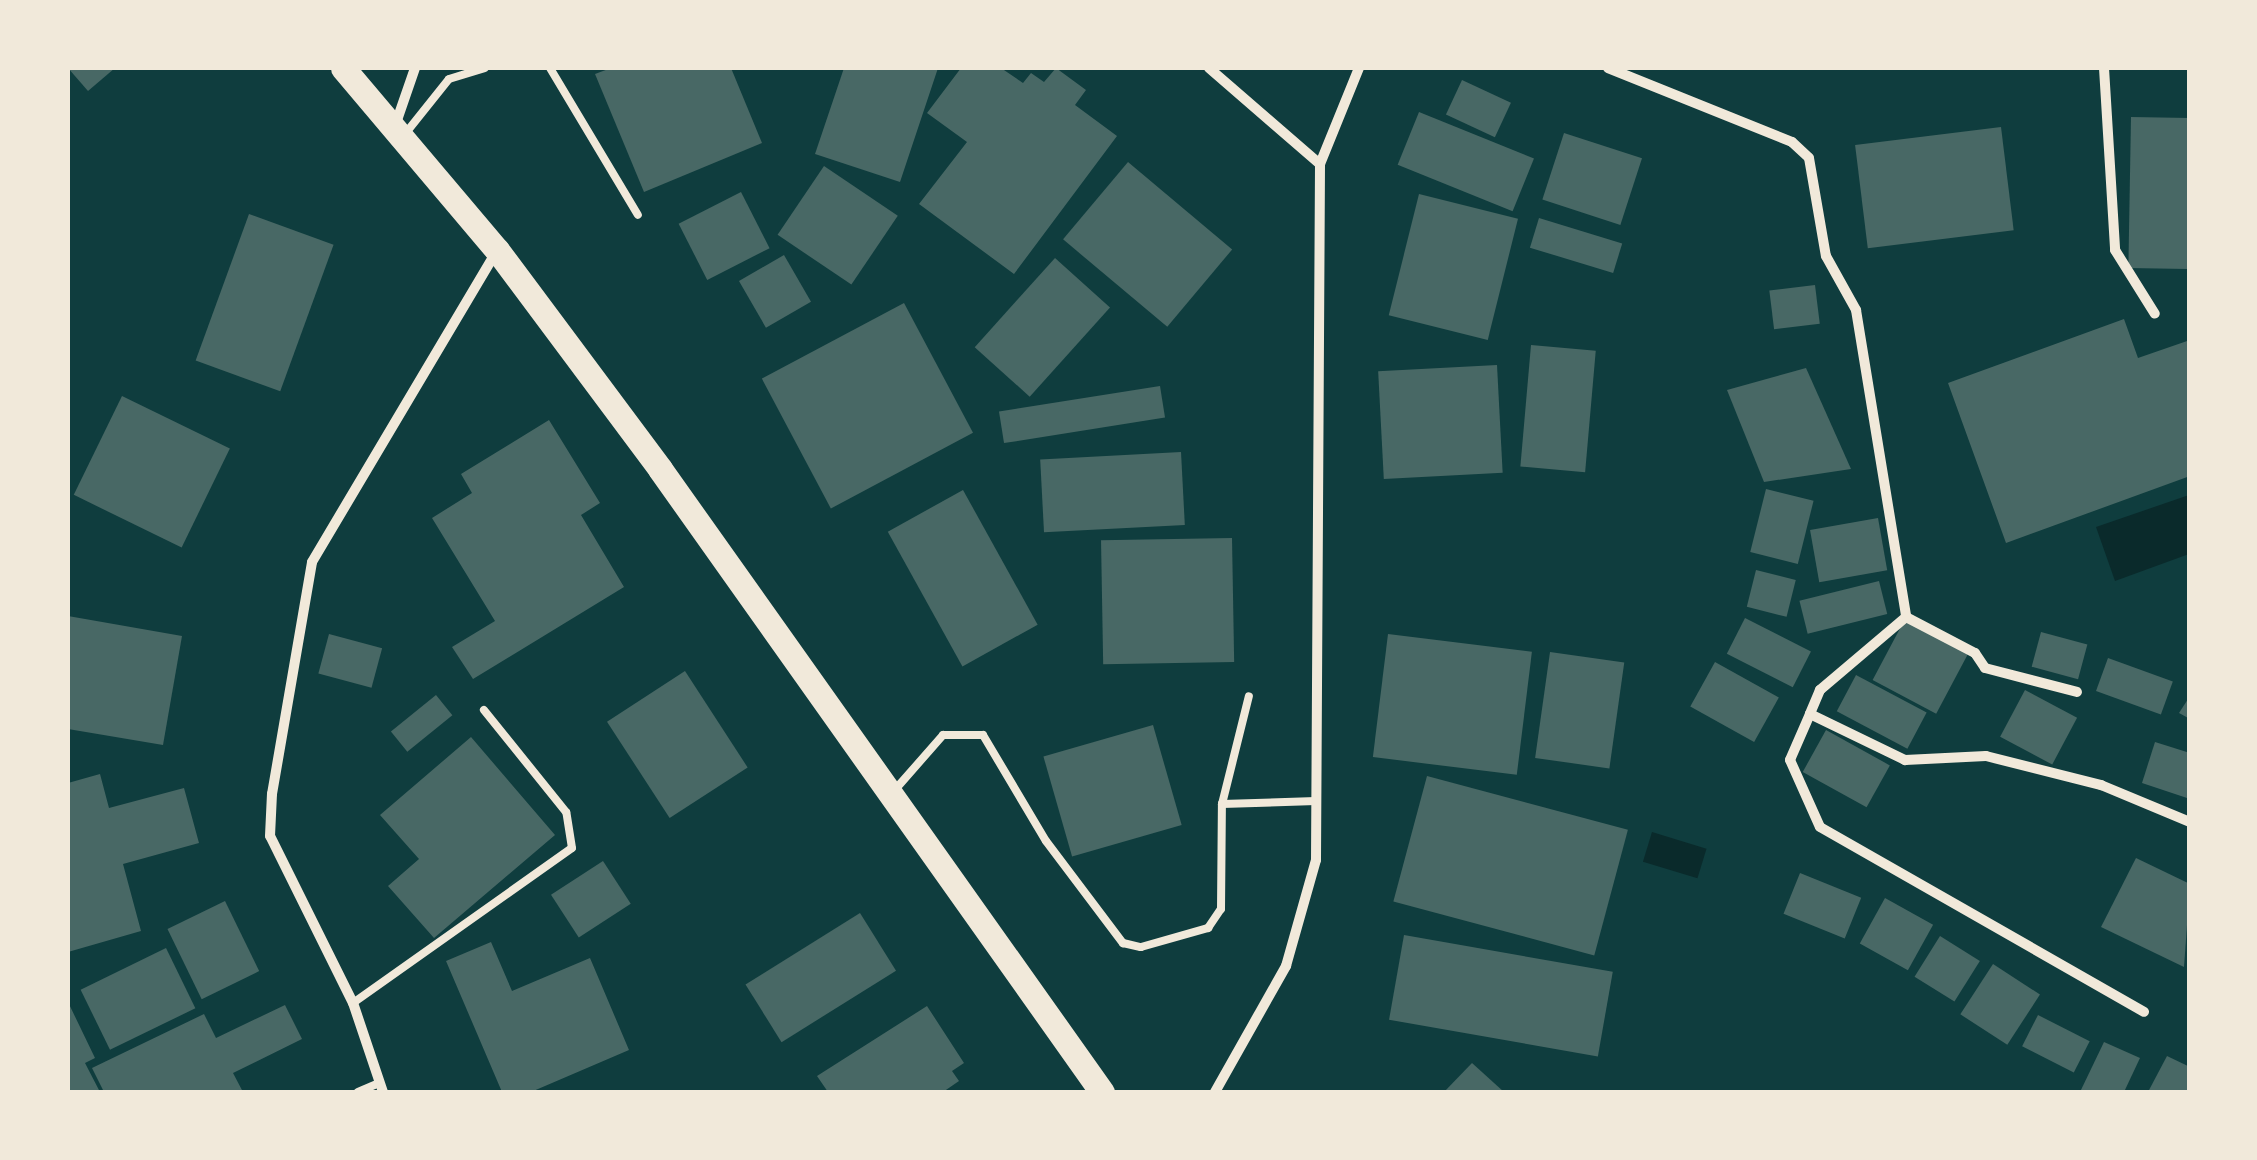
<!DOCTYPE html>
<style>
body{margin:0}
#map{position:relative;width:2257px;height:1160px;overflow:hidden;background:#0f3d3e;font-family:Overpass,sans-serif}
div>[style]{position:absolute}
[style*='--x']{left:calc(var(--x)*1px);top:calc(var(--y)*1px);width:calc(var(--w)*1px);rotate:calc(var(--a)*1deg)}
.water>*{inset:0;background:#0a2a2b;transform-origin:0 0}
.building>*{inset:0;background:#486865;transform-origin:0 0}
.service>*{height:8px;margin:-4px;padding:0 4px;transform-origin:4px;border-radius:4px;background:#f1e9da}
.minor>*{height:10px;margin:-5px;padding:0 5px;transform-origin:5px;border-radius:5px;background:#f1e9da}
.primary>*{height:25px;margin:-12.5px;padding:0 12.5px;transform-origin:12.5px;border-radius:12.5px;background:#f1e9da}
span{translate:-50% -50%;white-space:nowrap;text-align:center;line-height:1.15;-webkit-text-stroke:8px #f1e9da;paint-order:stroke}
.frame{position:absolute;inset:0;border:70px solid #f1e9da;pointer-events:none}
</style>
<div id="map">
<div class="water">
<div style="clip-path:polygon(2189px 495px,2189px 554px,2115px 581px,2096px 527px)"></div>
<div style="left:1652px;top:832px;width:57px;height:31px;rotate:17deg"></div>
</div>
<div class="building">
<div style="clip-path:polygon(68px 68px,115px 68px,88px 91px)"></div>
<div style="clip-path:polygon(611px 68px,731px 68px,762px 143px,644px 192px,595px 74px)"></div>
<div style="clip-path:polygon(844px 68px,938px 68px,900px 182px,815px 154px)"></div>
<div style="clip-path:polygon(961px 68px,1001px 68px,1023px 83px,1031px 73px,1044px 82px,1056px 68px,1086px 90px,1075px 105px,1117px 136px,1014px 274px,919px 204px,967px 142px,927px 113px)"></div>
<div style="left:1462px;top:80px;width:54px;height:38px;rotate:25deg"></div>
<div style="left:1419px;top:112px;width:124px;height:57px;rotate:22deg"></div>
<div style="left:2131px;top:117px;width:59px;height:151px;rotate:1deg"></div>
<div style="left:2001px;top:127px;width:104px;height:147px;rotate:83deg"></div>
<div style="left:1564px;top:133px;width:82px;height:70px;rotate:18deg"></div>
<div style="left:1128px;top:162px;width:136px;height:101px;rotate:40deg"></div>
<div style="left:824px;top:166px;width:89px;height:83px;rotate:34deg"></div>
<div style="left:741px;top:192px;width:63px;height:70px;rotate:63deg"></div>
<div style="left:1419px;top:194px;width:102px;height:125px;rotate:14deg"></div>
<div style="left:249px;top:214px;width:90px;height:156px;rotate:20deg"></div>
<div style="left:1539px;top:218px;width:87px;height:31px;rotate:17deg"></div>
<div style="left:784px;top:255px;width:54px;height:52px;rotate:60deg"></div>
<div style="left:1055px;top:258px;width:74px;height:120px;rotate:42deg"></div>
<div style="left:1815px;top:285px;width:39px;height:46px;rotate:83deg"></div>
<div style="left:904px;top:303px;width:147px;height:161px;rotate:62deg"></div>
<div style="clip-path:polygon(2124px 319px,2138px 358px,2190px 340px,2190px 476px,2006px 543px,1948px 383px)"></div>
<div style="left:1531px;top:345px;width:65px;height:122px;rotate:5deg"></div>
<div style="left:1497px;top:365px;width:108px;height:119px;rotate:87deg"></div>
<div style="clip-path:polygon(1806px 368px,1851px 469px,1764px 482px,1727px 390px)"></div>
<div style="left:1160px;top:386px;width:32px;height:163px;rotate:81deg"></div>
<div style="left:122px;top:396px;width:120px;height:110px;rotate:26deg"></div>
<div style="clip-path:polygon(549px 420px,600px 503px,581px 515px,624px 587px,473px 679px,452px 647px,495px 621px,432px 518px,472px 493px,461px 474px)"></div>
<div style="left:1181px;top:452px;width:73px;height:141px;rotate:87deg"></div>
<div style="left:1766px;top:489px;width:49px;height:65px;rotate:14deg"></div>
<div style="left:963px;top:490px;width:154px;height:86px;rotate:61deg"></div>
<div style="left:1878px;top:518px;width:53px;height:69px;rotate:80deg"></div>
<div style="left:1232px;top:538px;width:124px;height:131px;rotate:89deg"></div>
<div style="left:1756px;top:570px;width:41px;height:38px;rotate:14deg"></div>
<div style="left:1879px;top:581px;width:34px;height:82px;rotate:76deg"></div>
<div style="clip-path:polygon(68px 616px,182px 636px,163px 745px,68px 729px)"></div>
<div style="left:1745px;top:618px;width:74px;height:40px;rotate:27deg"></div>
<div style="left:1905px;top:619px;width:72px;height:69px;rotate:28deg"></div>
<div style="left:2041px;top:632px;width:48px;height:36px;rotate:15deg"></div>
<div style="left:329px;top:634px;width:55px;height:41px;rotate:15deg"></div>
<div style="left:1388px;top:634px;width:145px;height:124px;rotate:7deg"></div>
<div style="left:1550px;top:652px;width:75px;height:107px;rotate:8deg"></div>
<div style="left:2108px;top:658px;width:69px;height:35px;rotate:20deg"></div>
<div style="left:1715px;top:662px;width:73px;height:51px;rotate:29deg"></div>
<div style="left:685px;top:671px;width:115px;height:93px;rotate:57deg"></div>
<div style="left:1856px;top:675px;width:80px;height:41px;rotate:28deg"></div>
<div style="left:2025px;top:690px;width:59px;height:53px;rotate:28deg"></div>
<div style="left:436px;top:695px;width:26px;height:58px;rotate:51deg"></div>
<div style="clip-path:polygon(2190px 696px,2190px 719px,2179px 713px)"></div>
<div style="left:1153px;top:725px;width:104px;height:114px;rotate:74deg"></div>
<div style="left:1826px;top:730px;width:73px;height:48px;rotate:29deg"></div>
<div style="clip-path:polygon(471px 737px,555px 835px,434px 938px,388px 886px,419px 859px,380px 815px)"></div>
<div style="clip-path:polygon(2155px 742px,2190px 753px,2190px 799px,2142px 783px)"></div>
<div style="clip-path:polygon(100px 774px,109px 808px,184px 788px,199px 843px,123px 864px,141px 931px,68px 952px,68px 783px)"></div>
<div style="left:1427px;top:776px;width:208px;height:130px;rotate:15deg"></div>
<div style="clip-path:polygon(2136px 858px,2190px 884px,2184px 967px,2101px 927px)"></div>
<div style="left:603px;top:861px;width:51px;height:62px;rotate:57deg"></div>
<div style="left:1800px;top:873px;width:66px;height:44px;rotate:22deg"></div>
<div style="left:1885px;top:898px;width:55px;height:52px;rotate:29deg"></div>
<div style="left:225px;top:901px;width:78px;height:64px;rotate:64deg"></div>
<div style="left:860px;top:913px;width:68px;height:135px;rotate:58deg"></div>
<div style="left:1404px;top:935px;width:212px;height:86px;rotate:10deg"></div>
<div style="left:1940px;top:936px;width:47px;height:48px;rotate:32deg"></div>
<div style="clip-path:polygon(491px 942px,512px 991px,590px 958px,629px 1050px,531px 1092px,502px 1092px,446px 961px)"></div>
<div style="left:166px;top:948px;width:67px;height:95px;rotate:64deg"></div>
<div style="left:1993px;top:964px;width:56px;height:60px;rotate:33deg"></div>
<div style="clip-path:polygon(68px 1002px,95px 1058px,85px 1063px,100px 1092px,68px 1092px)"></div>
<div style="clip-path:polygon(285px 1005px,302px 1039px,233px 1073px,243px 1092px,104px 1092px,92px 1068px,204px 1014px,216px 1038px)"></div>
<div style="clip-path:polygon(927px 1006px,964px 1063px,952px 1071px,959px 1081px,943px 1092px,828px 1092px,817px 1076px)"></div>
<div style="left:2038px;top:1015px;width:58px;height:35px;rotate:27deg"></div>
<div style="clip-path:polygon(2104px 1042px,2140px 1058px,2124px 1092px,2080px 1092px)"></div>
<div style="clip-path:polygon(2167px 1056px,2190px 1067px,2190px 1092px,2148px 1092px)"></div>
<div style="clip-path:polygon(1472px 1063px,1504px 1092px,1444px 1092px)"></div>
</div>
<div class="service">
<div style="--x:550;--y:68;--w:171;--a:59.1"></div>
<div style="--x:405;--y:134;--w:70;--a:-51.3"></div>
<div style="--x:449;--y:79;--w:37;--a:-17"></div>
<div style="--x:893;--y:792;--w:76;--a:-48.7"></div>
<div style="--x:943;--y:735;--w:40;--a:0"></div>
<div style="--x:983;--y:735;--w:123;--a:59.3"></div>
<div style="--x:1046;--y:841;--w:128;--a:53"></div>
<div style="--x:1123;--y:943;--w:18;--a:13"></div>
<div style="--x:1141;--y:947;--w:70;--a:-15.8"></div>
<div style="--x:1208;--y:928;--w:23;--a:-56"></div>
<div style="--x:1221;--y:909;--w:105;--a:-89.5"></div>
<div style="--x:1222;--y:804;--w:94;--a:-1.8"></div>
<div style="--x:1222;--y:804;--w:111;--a:-76"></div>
<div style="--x:353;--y:1003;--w:268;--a:-35.3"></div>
<div style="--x:572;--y:848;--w:36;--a:-99"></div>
<div style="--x:566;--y:812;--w:131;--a:-128.8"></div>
<div style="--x:358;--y:1092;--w:21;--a:-23"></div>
</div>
<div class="minor">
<div style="--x:1209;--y:68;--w:147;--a:40.9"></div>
<div style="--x:1608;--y:68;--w:198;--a:21.9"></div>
<div style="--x:1792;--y:142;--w:23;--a:43"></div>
<div style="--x:1809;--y:158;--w:99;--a:80.2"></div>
<div style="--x:1826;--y:256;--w:62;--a:60.9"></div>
<div style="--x:1856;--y:310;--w:311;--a:80.7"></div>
<div style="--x:1906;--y:617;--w:113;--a:139.7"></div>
<div style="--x:1820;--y:690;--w:26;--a:113"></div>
<div style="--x:1810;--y:714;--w:106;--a:25.8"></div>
<div style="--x:1905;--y:760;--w:81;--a:-2.8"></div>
<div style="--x:1986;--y:756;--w:119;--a:14.2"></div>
<div style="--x:2101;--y:785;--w:96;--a:22.6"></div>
<div style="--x:2104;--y:68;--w:182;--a:86.5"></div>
<div style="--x:2115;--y:250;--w:75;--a:58"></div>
<div style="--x:396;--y:123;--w:58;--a:-70.9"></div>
<div style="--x:1906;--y:617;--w:78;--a:27.6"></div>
<div style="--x:1975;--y:653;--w:18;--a:56"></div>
<div style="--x:1985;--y:668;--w:95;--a:14.6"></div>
<div style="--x:1810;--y:714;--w:50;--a:113.5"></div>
<div style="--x:1790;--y:760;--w:73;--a:65.9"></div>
<div style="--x:1820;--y:827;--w:373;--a:29.7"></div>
<div style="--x:383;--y:1092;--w:94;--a:-108.6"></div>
<div style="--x:353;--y:1003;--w:186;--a:-116.4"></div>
<div style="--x:270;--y:836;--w:42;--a:-87.3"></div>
<div style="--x:272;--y:794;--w:235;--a:-80.2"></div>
<div style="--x:312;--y:562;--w:362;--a:-59.3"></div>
<div style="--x:1215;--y:1092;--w:145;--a:-60.6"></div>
<div style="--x:1286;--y:966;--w:110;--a:-74.2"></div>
<div style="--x:1316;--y:860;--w:696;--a:-89.67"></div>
<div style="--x:1320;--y:164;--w:104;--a:-67.9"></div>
</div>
<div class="primary">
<div style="--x:343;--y:68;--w:238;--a:49.8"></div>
<div style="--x:497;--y:250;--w:273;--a:53.3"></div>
<div style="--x:660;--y:469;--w:764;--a:54.65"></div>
</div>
<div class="frame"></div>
</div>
